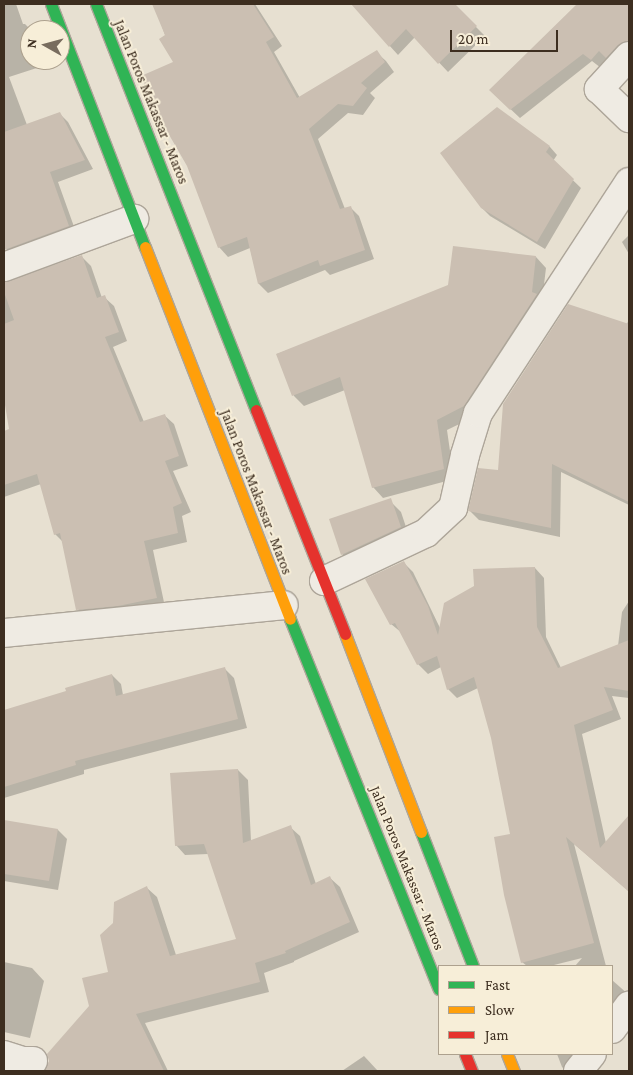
<!DOCTYPE html>
<style>
body{margin:0}
#map{position:relative;width:633px;height:1075px;overflow:hidden;background:#e7e0d1;font-family:"Crimson Pro",serif}
div>[style]{position:absolute}
[style*='--x']{left:calc(var(--x)*1px);top:calc(var(--y)*1px);width:calc(var(--w)*1px);rotate:calc(var(--a)*1deg)}
.shadow>*{inset:0;background:#0003}
.building>*{inset:0;background:#cbbfb2}
.roads{filter:drop-shadow(1px 0 #ada599) drop-shadow(-1px 0 #ada599) drop-shadow(0 1px #ada599) drop-shadow(0 -1px #ada599)}
.street>*{height:28px;margin:-14px;padding:0 14px;transform-origin:14px;border-radius:14px;background:#efebe3}
.fast>*{height:11px;margin:-5.5px;padding:0 5.5px;transform-origin:5.5px;border-radius:5.5px;background:#30b455}
.slow>*{height:11px;margin:-5.5px;padding:0 5.5px;transform-origin:5.5px;border-radius:5.5px;background:#ff9f0a}
.jam>*{height:11px;margin:-5.5px;padding:0 5.5px;transform-origin:5.5px;border-radius:5.5px;background:#e5322d}
span{translate:-50% -50%;white-space:nowrap;text-align:center;line-height:1.15;-webkit-text-stroke:4px #f7eed8;paint-order:stroke}
.street-label{font-size:15px;color:#3d2e20}
.frame{position:absolute;inset:0;border:5px solid #3d2e20;pointer-events:none}
.legend{position:absolute;left:438px;top:965px;width:175px;height:90px;box-sizing:border-box;background:#f7eed8;border:1px solid #ada18e;margin:0;padding:6px 9px;list-style:none;font-size:15px;color:#3d2e20}
.legend li{display:flex;align-items:center;gap:10px;height:25px}
.legend b{width:25px;border:1px solid #ada18e}
.north{position:absolute;left:20px;top:20px;width:50px;height:50px;box-sizing:border-box;background:#f7eed8;border:1px solid #ada18e;border-radius:50%;rotate:277deg;font-size:14px;font-weight:700;line-height:20px;text-align:center;color:#3d2e20}
.north::after{content:'';display:block;margin:auto;width:18px;height:22px;background:#786c5e;clip-path:polygon(50% 0,100% 100%,50% 72%,0 100%)}
.scale{position:absolute;left:450px;top:30px;width:108px;height:22px;box-sizing:border-box;border:2px solid #3d2e20;border-top:0;padding-left:6px;font-size:15px;line-height:18px;white-space:nowrap;color:#3d2e20;-webkit-text-stroke:4px #f7eed8;paint-order:stroke}
</style>
<div id="map">
<div class="shadow">
<div style="clip-path:polygon(4px 4px,16px 4px,23px 24px,25px 24px,31px 30px,30px 60px,44px 60px,46px 65px,9px 77px,27px 125px,59px 113px,68px 122px,93px 169px,58px 182px,77px 235px,14px 259px,4px 246px)"></div>
<div style="clip-path:polygon(154px 4px,255px 4px,282px 46px,274px 52px,300px 98px,376px 52px,386px 61px,394px 72px,370px 93px,375px 98px,363px 115px,348px 113px,318px 139px,345px 209px,350px 207px,359px 216px,374px 259px,330px 275px,325px 270px,268px 293px,259px 284px,250px 248px,228px 257px,219px 247px,175px 63px)"></div>
<div style="clip-path:polygon(365px 4px,453px 4px,485px 36px,448px 72px,415px 37px,398px 55px,360px 13px)"></div>
<div style="clip-path:polygon(579px 4px,629px 4px,629px 28px,610px 60px,608px 58px,601px 68px,592px 61px,520px 118px,490px 90px)"></div>
<div style="clip-path:polygon(497px 109px,550px 147px,557px 155px,553px 161px,581px 188px,545px 249px,490px 216px,482px 208px)"></div>
<div style="clip-path:polygon(629px 235px,629px 254px,622px 242px)"></div>
<div style="clip-path:polygon(81px 256px,91px 266px,102px 298px,104px 297px,114px 306px,127px 341px,113px 347px,144px 422px,164px 415px,174px 424px,188px 466px,173px 471px,191px 512px,182px 516px,187px 542px,153px 550px,165px 607px,87px 619px,78px 609px,63px 542px,55px 534px,41px 484px,4px 497px,4px 432px,10px 430px,4px 379px,11px 377px,4px 334px,4px 284px)"></div>
<div style="clip-path:polygon(536px 257px,546px 268px,542px 301px,474px 417px,447px 430px,454px 479px,383px 498px,373px 487px,345px 390px,304px 406px,294px 396px,277px 354px)"></div>
<div style="clip-path:polygon(629px 319px,629px 505px,561px 472px,560px 537px,479px 520px,470px 511px,499px 471px,627px 324px)"></div>
<div style="clip-path:polygon(392px 503px,401px 512px,409px 536px,351px 563px,342px 554px,331px 520px)"></div>
<div style="clip-path:polygon(403px 562px,413px 572px,440px 628px,535px 568px,544px 578px,546px 637px,561px 668px,618px 646px,622px 612px,629px 601px,629px 698px,612px 696px,621px 719px,582px 734px,606px 843px,622px 825px,629px 831px,629px 891px,574px 844px,606px 966px,575px 966px,582px 958px,550px 966px,527px 966px,522px 962px,511px 835px,492px 738px,478px 688px,457px 698px,448px 689px,441px 667px,428px 674px,418px 664px,402px 633px,391px 624px)"></div>
<div style="clip-path:polygon(225px 669px,234px 678px,247px 728px,84px 770px,84px 774px,4px 798px,4px 711px,68px 692px,112px 675px,121px 684px,123px 695px)"></div>
<div style="clip-path:polygon(238px 770px,248px 780px,251px 841px,290px 827px,300px 836px,316px 884px,330px 878px,340px 887px,359px 932px,294px 961px,294px 962px,264px 973px,269px 992px,145px 1023px,168px 1071px,46px 1071px,90px 1007px,109px 972px,114px 923px,147px 888px,157px 897px,176px 955px,238px 940px,208px 854px,185px 855px,176px 845px)"></div>
<div style="clip-path:polygon(4px 821px,58px 830px,67px 839px,58px 890px,4px 881px)"></div>
<div style="clip-path:polygon(4px 962px,32px 968px,44px 981px,30px 1038px,4px 1032px)"></div>
<div style="clip-path:polygon(612px 980px,629px 995px,612px 1025px)"></div>
<div style="clip-path:polygon(557px 1054px,588px 1054px,566px 1071px,562px 1067px)"></div>
<div style="clip-path:polygon(364px 1056px,378px 1071px,342px 1071px)"></div>
</div>
<div class="building">
<div style="clip-path:polygon(152px 4px,253px 4px,274px 37px,266px 42px,297px 98px,377px 50px,385px 62px,361px 83px,367px 88px,353px 106px,338px 104px,309px 129px,340px 209px,351px 206px,365px 250px,320px 266px,318px 260px,258px 284px,247px 237px,218px 248px,187px 166px,156px 112px,141px 76px,173px 62px,159px 39px,165px 35px)"></div>
<div style="clip-path:polygon(351px 4px,455px 4px,477px 26px,438px 64px,406px 29px,389px 47px)"></div>
<div style="clip-path:polygon(577px 4px,629px 4px,629px 41px,618px 45px,606px 58px,599px 51px,591px 60px,583px 54px,510px 110px,489px 90px)"></div>
<div style="clip-path:polygon(497px 107px,550px 146px,546px 152px,574px 179px,537px 242px,481px 208px,440px 153px)"></div>
<div style="clip-path:polygon(60px 112px,85px 160px,50px 172px,69px 226px,4px 250px,4px 132px)"></div>
<div style="clip-path:polygon(453px 246px,536px 256px,532px 292px,537px 294px,464px 406px,437px 420px,444px 469px,372px 488px,340px 377px,292px 396px,276px 354px,448px 285px)"></div>
<div style="clip-path:polygon(82px 255px,97px 298px,105px 295px,119px 332px,105px 337px,140px 422px,165px 414px,179px 456px,165px 461px,182px 503px,173px 507px,178px 533px,144px 541px,157px 598px,118px 606px,76px 610px,60px 533px,54px 535px,37px 474px,4px 485px,4px 431px,9px 429px,4px 399px,4px 324px,14px 320px,4px 292px,4px 282px)"></div>
<div style="clip-path:polygon(568px 304px,629px 324px,629px 502px,552px 464px,551px 528px,468px 511px,478px 468px,498px 470px,503px 404px)"></div>
<div style="clip-path:polygon(391px 498px,401px 527px,341px 555px,329px 519px)"></div>
<div style="clip-path:polygon(404px 561px,428px 606px,438px 635px,444px 603px,474px 586px,473px 569px,535px 567px,537px 627px,558px 668px,629px 640px,629px 691px,604px 687px,613px 710px,574px 725px,600px 848px,629px 815px,629px 892px,566px 837px,594px 943px,521px 963px,504px 895px,494px 837px,510px 834px,491px 738px,474px 677px,447px 690px,437px 656px,417px 665px,395px 623px,390px 625px,365px 579px)"></div>
<div style="clip-path:polygon(225px 667px,238px 719px,75px 761px,76px 765px,4px 787px,4px 710px,66px 691px,65px 688px,112px 674px,116px 696px)"></div>
<div style="clip-path:polygon(238px 769px,243px 843px,291px 825px,311px 885px,330px 876px,350px 922px,285px 951px,286px 953px,255px 963px,260px 982px,136px 1014px,164px 1071px,44px 1071px,49px 1061px,47px 1054px,89px 1006px,82px 978px,108px 972px,100px 935px,113px 923px,114px 902px,147px 886px,170px 956px,236px 939px,204px 844px,175px 846px,170px 773px)"></div>
<div style="clip-path:polygon(4px 820px,58px 829px,49px 881px,4px 874px)"></div>
</div>
<div class="roads">
<div class="street">
<div style="--x:629;--y:56;--w:45;--a:132.3"></div>
<div style="--x:599;--y:89;--w:42;--a:44"></div>
<div style="--x:4;--y:267;--w:139;--a:-20.3"></div>
<div style="--x:324;--y:581;--w:113;--a:-25.2"></div>
<div style="--x:426;--y:533;--w:37;--a:-43"></div>
<div style="--x:453;--y:508;--w:54;--a:-77.2"></div>
<div style="--x:465;--y:455;--w:44;--a:-72.8"></div>
<div style="--x:478;--y:413;--w:276;--a:-56.8"></div>
<div style="--x:4;--y:633;--w:281;--a:-5.7"></div>
<div style="--x:612;--y:1029;--w:29;--a:-54"></div>
<div style="--x:4;--y:1055;--w:19;--a:18"></div>
<div style="--x:22;--y:1061;--w:11;--a:0"></div>
<div style="--x:578;--y:1071;--w:22;--a:-51"></div>
</div>
<div class="fast">
<div style="--x:51;--y:4;--w:261;--a:68.9"></div>
<div style="--x:96;--y:4;--w:436;--a:68.5"></div>
<div style="--x:290;--y:619;--w:399;--a:68.1"></div>
<div style="--x:421;--y:832;--w:144;--a:68.8"></div>
</div>
<div class="slow">
<div style="--x:145;--y:247;--w:399;--a:68.7"></div>
<div style="--x:345;--y:634;--w:212;--a:69"></div>
<div style="--x:507;--y:1054;--w:18;--a:68"></div>
</div>
<div class="jam">
<div style="--x:256;--y:410;--w:241;--a:68.3"></div>
<div style="--x:465;--y:1054;--w:18;--a:68"></div>
</div>
</div>
<div class="street-label">
<span style="left:151px;top:102px;rotate:68deg">Jalan Poros Makassar - Maros</span>
<span style="left:256px;top:492px;rotate:69deg">Jalan Poros Makassar - Maros</span>
<span style="left:407px;top:868px;rotate:68deg">Jalan Poros Makassar - Maros</span>
</div>
<div class="frame"></div>
<ul class="legend">
<li><b style="height:6px;background:#30b455"></b>Fast</li>
<li><b style="height:6px;background:#ff9f0a"></b>Slow</li>
<li><b style="height:6px;background:#e5322d"></b>Jam</li>
</ul>
<div class="north">N</div>
<div class="scale">20 m</div>
</div>
